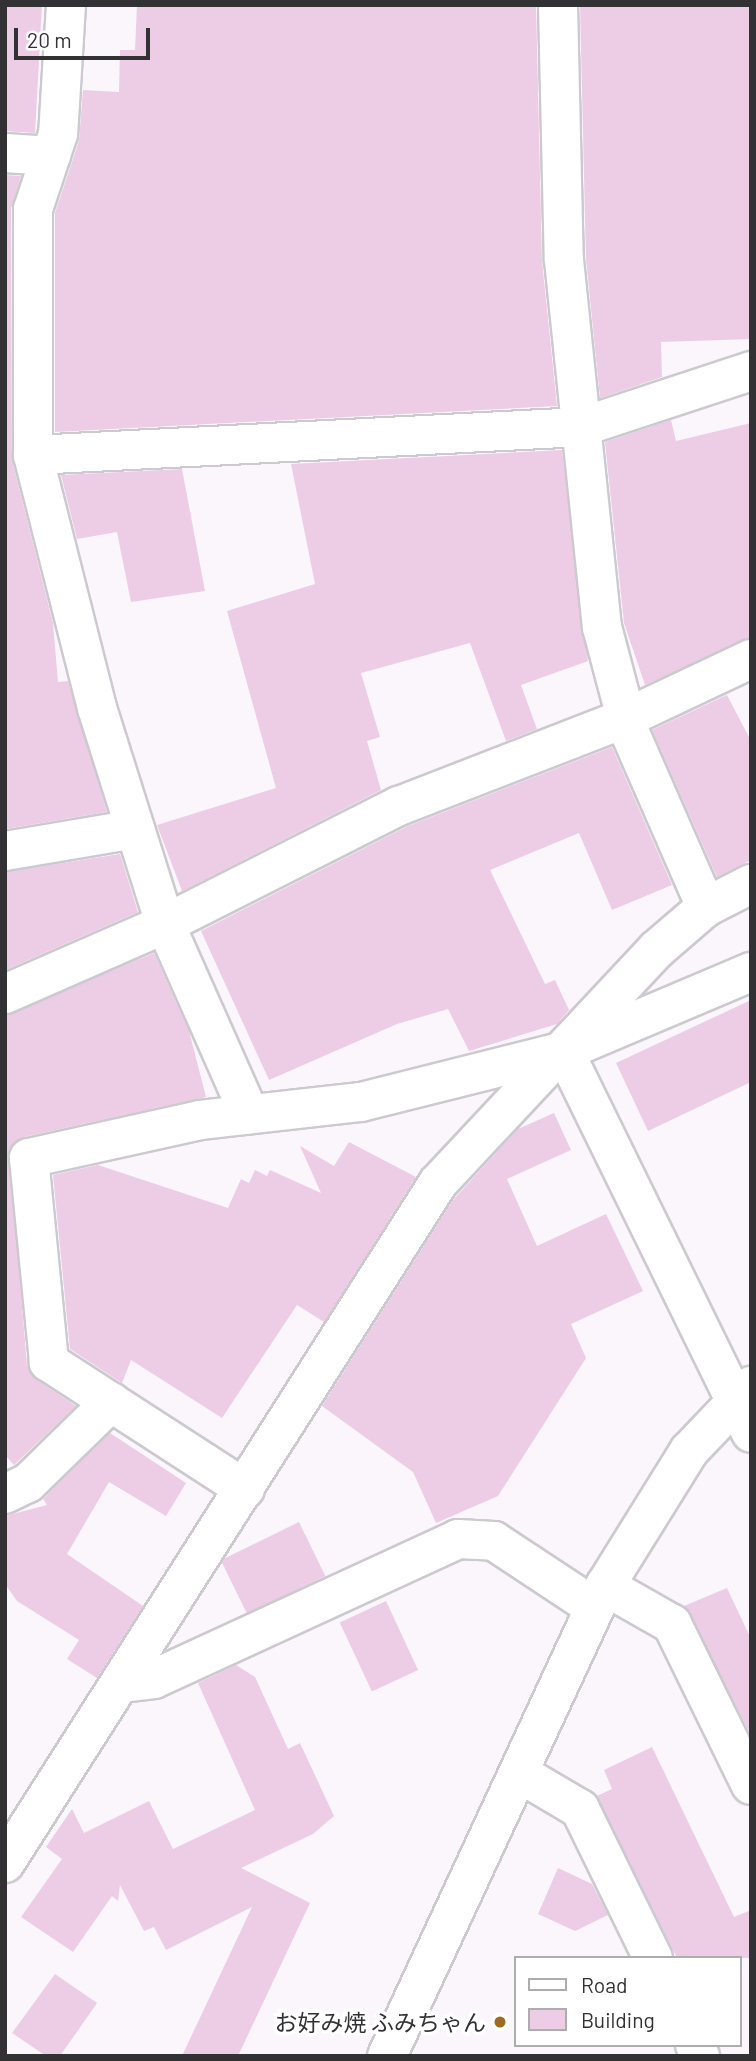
<!DOCTYPE html>
<meta charset="utf-8">
<style>
body{margin:0}
#map{position:relative;width:756px;height:2061px;overflow:hidden;background:#faf6fc;font-family:Barlow,"Noto Sans JP",sans-serif}
div>[style]{position:absolute}
[style*='--x']{left:calc(var(--x)*1px);top:calc(var(--y)*1px);width:calc(var(--w)*1px);rotate:calc(var(--a)*1deg)}
.building>*{inset:0;background:#edcce6;transform-origin:0 0}
.roads{filter:drop-shadow(2px 0 #ccc9cf) drop-shadow(-2px 0 #ccc9cf) drop-shadow(0 2px #ccc9cf) drop-shadow(0 -2px #ccc9cf)}
.minor>*{height:38px;margin:-19px;padding:0 19px;transform-origin:19px;border-radius:19px;background:#fff}
.dots>*{width:19px;height:19px;translate:-50% -50%;box-sizing:border-box;border:4px solid #fff;border-radius:50%}
span{translate:-50% -50%;white-space:nowrap;text-align:center;line-height:1.15;-webkit-text-stroke:7px #fff;paint-order:stroke}
.poi-label{font-size:23px;color:#323133}
.right{translate:-100% -50%;text-align:right}
.frame{position:absolute;inset:0;border:7px solid #323133;pointer-events:none}
.legend{position:absolute;left:514px;top:1956px;width:228px;height:91px;box-sizing:border-box;background:#fff;border:2px solid #adadad;margin:0;padding:9px 12px;list-style:none;font-size:21px;color:#323133}
.legend li{display:flex;align-items:center;gap:14px;height:35px}
.legend b{width:35px;border:2px solid #adadad}
.scale{position:absolute;left:14px;top:28px;width:136px;height:32px;box-sizing:border-box;border:4px solid #323133;border-top:0;padding-left:9px;font-size:21px;line-height:24px;white-space:nowrap;color:#323133;-webkit-text-stroke:5px #fff;paint-order:stroke}
</style>
<div id="map">
<div class="building">
<div style="clip-path:polygon(5px 5px,42px 5px,35px 133px,5px 131px)"></div>
<div style="clip-path:polygon(137px 5px,536px 5px,542px 261px,557px 406px,55px 432px,55px 213px,79px 141px,83px 90px,119px 92px,120px 50px,135px 50px)"></div>
<div style="clip-path:polygon(580px 5px,751px 5px,751px 339px,661px 342px,662px 377px,600px 398px,586px 259px)"></div>
<div style="clip-path:polygon(5px 175px,21px 176px,11px 209px,12px 460px,53px 623px,58px 682px,68px 681px,107px 812px,5px 829px)"></div>
<div style="clip-path:polygon(671px 420px,676px 441px,751px 423px,751px 637px,645px 685px,624px 623px,605px 442px)"></div>
<div style="clip-path:polygon(562px 450px,588px 661px,521px 685px,537px 729px,506px 741px,470px 643px,361px 673px,380px 737px,367px 741px,381px 790px,182px 891px,157px 825px,276px 788px,227px 611px,315px 584px,291px 464px)"></div>
<div style="clip-path:polygon(182px 469px,205px 591px,131px 602px,117px 532px,77px 539px,61px 475px)"></div>
<div style="clip-path:polygon(727px 695px,751px 741px,751px 860px,717px 877px,652px 730px)"></div>
<div style="clip-path:polygon(612px 747px,672px 885px,612px 910px,579px 833px,490px 870px,545px 984px,555px 980px,569px 1010px,557px 1024px,469px 1051px,448px 1009px,397px 1024px,269px 1080px,201px 931px,408px 826px)"></div>
<div style="clip-path:polygon(120px 854px,138px 912px,5px 970px,5px 872px)"></div>
<div style="clip-path:polygon(154px 953px,189px 1031px,206px 1097px,24px 1137px,9px 1150px,27px 1365px,37px 1380px,76px 1406px,14px 1465px,5px 1455px,5px 1015px)"></div>
<div style="clip-path:polygon(751px 1000px,751px 1082px,648px 1131px,616px 1063px)"></div>
<div style="clip-path:polygon(554px 1113px,571px 1150px,507px 1179px,537px 1246px,606px 1214px,643px 1291px,571px 1324px,586px 1358px,498px 1496px,436px 1523px,413px 1472px,322px 1406px,453px 1200px,518px 1129px)"></div>
<div style="clip-path:polygon(349px 1142px,416px 1177px,324px 1322px,297px 1305px,222px 1418px,131px 1360px,122px 1383px,70px 1349px,53px 1175px,98px 1165px,228px 1208px,241px 1179px,249px 1183px,255px 1170px,267px 1176px,270px 1170px,321px 1193px,300px 1146px,334px 1166px)"></div>
<div style="clip-path:polygon(110px 1433px,186px 1483px,166px 1516px,109px 1482px,67px 1554px,143px 1606px,97px 1678px,67px 1659px,79px 1640px,17px 1601px,5px 1584px,5px 1516px,47px 1505px,43px 1499px)"></div>
<div style="left:299px;top:1522px;width:60px;height:87px;rotate:64deg"></div>
<div style="clip-path:polygon(727px 1588px,751px 1639px,751px 1735px,684px 1606px)"></div>
<div style="left:386px;top:1601px;width:76px;height:51px;rotate:65deg"></div>
<div style="clip-path:polygon(236px 1665px,255px 1677px,288px 1749px,300px 1743px,334px 1816px,313px 1834px,241px 1868px,310px 1903px,238px 2056px,182px 2056px,252px 1907px,166px 1950px,154px 1927px,144px 1931px,120px 1885px,118px 1901px,112px 1896px,73px 1952px,21px 1917px,62px 1859px,46px 1847px,72px 1809px,84px 1833px,149px 1801px,173px 1849px,255px 1810px,198px 1683px)"></div>
<div style="clip-path:polygon(652px 1747px,734px 1917px,751px 1910px,751px 1958px,677px 1958px,597px 1796px,612px 1789px,604px 1770px)"></div>
<div style="clip-path:polygon(558px 1868px,592px 1884px,608px 1915px,575px 1931px,538px 1914px)"></div>
<div style="clip-path:polygon(55px 1974px,97px 2003px,60px 2056px,46px 2056px,12px 2033px)"></div>
</div>
<div class="roads">
<div class="minor">
<div style="--x:66;--y:5;--w:129;--a:93.5"></div>
<div style="--x:58;--y:134;--w:79;--a:108.4"></div>
<div style="--x:33;--y:209;--w:246;--a:90"></div>
<div style="--x:33;--y:455;--w:261;--a:75.8"></div>
<div style="--x:97;--y:708;--w:226;--a:72.5"></div>
<div style="--x:165;--y:924;--w:208;--a:66.1"></div>
<div style="--x:558;--y:5;--w:255;--a:88.7"></div>
<div style="--x:564;--y:260;--w:369;--a:84.1"></div>
<div style="--x:602;--y:627;--w:110;--a:75.2"></div>
<div style="--x:630;--y:733;--w:190;--a:66.4"></div>
<div style="--x:5;--y:153;--w:46;--a:3.7"></div>
<div style="--x:33;--y:455;--w:549;--a:-2.92"></div>
<div style="--x:581;--y:427;--w:179;--a:-18.2"></div>
<div style="--x:5;--y:851;--w:132;--a:-9.6"></div>
<div style="--x:5;--y:994;--w:175;--a:-23.6"></div>
<div style="--x:165;--y:924;--w:262;--a:-26.8"></div>
<div style="--x:399;--y:806;--w:243;--a:-21.2"></div>
<div style="--x:626;--y:718;--w:138;--a:-25.3"></div>
<div style="--x:564;--y:1051;--w:425;--a:63.9"></div>
<div style="--x:245;--y:1489;--w:234;--a:-147.1"></div>
<div style="--x:49;--y:1362;--w:205;--a:-95.6"></div>
<div style="--x:29;--y:1158;--w:175;--a:-12.5"></div>
<div style="--x:200;--y:1120;--w:162;--a:-6.4"></div>
<div style="--x:361;--y:1102;--w:209;--a:-14.1"></div>
<div style="--x:564;--y:1051;--w:203;--a:-22.9"></div>
<div style="--x:5;--y:1494;--w:25;--a:-26"></div>
<div style="--x:28;--y:1483;--w:116;--a:-44.3"></div>
<div style="--x:605;--y:1586;--w:77;--a:29.6"></div>
<div style="--x:672;--y:1624;--w:179;--a:63.9"></div>
<div style="--x:123;--y:1683;--w:31;--a:-7"></div>
<div style="--x:154;--y:1679;--w:335;--a:-24.7"></div>
<div style="--x:458;--y:1539;--w:36;--a:3"></div>
<div style="--x:494;--y:1541;--w:120;--a:33.4"></div>
<div style="--x:519;--y:1773;--w:71;--a:30.5"></div>
<div style="--x:580;--y:1809;--w:166;--a:63.9"></div>
<div style="--x:5;--y:1863;--w:806;--a:-57.51"></div>
<div style="--x:438;--y:1183;--w:319;--a:-46.9"></div>
<div style="--x:656;--y:950;--w:66;--a:-40.7"></div>
<div style="--x:706;--y:907;--w:51;--a:-27.1"></div>
<div style="--x:695;--y:2045;--w:12;--a:66"></div>
<div style="--x:387;--y:2056;--w:518;--a:-65.12"></div>
<div style="--x:605;--y:1586;--w:159;--a:-58.1"></div>
<div style="--x:689;--y:1451;--w:90;--a:-46.4"></div>
</div>
</div>
<div class="dots">
<div style="left:500px;top:2022px;background:#9d6c20"></div>
</div>
<div class="poi-label">
<span class="right" style="left:486px;top:2022px">お好み焼 ふみちゃん</span>
</div>
<div class="frame"></div>
<ul class="legend">
<li><b style="height:9px;background:#fff"></b>Road</li>
<li><b style="height:19px;background:#edcce6"></b>Building</li>
</ul>
<div class="scale">20 m</div>
</div>
